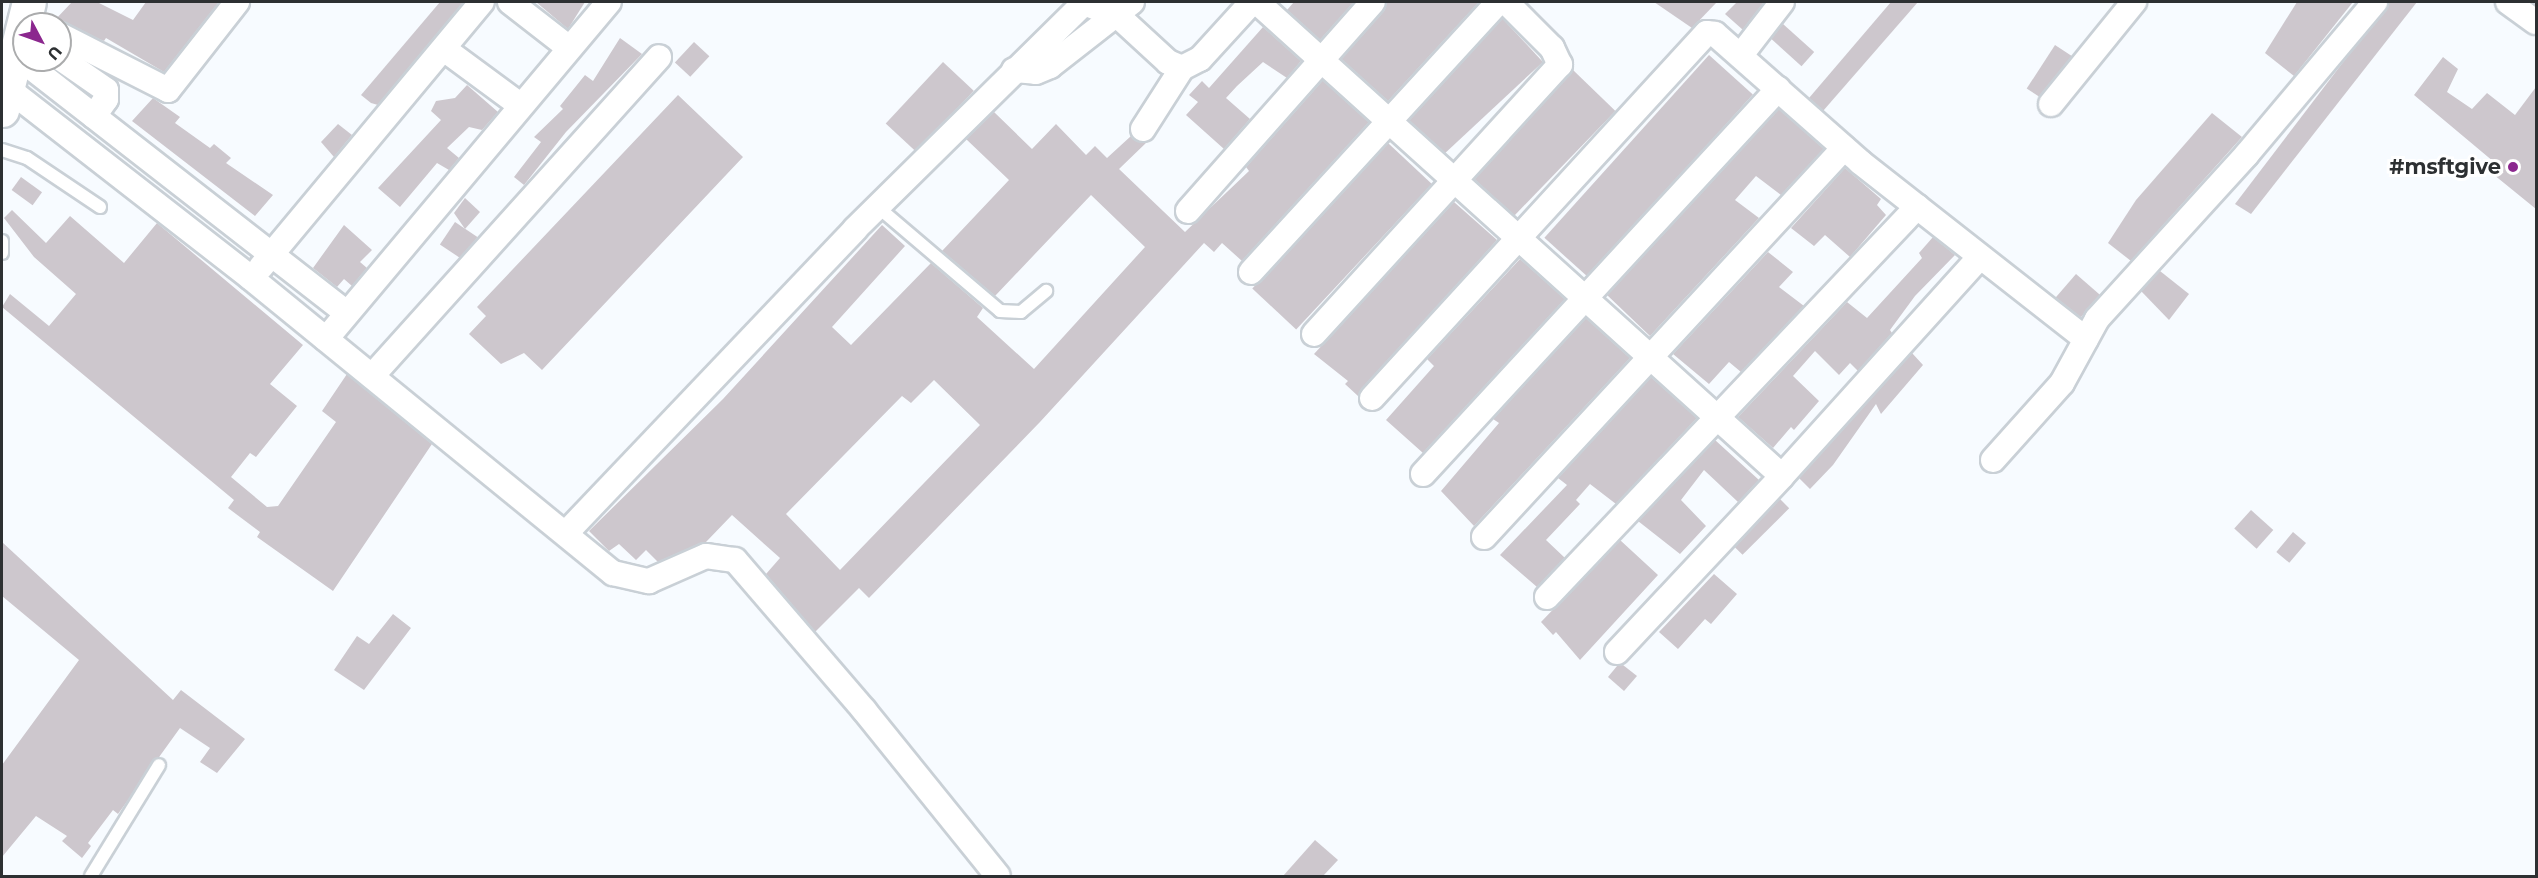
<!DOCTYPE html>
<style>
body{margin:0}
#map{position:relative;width:2538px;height:878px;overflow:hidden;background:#f7fbff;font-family:Montserrat,sans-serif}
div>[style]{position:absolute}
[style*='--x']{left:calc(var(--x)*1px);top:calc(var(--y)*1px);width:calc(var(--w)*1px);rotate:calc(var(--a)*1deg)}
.building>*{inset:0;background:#cdc7cd;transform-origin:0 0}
.roads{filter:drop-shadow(2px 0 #c9d0d6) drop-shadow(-2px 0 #c9d0d6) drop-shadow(0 2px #c9d0d6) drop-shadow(0 -2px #c9d0d6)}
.service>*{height:12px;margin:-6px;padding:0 6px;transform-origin:6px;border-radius:6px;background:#fff}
.minor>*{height:24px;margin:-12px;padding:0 12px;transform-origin:12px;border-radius:12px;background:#fff}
.trunk>*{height:33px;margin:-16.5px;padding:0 16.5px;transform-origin:16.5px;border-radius:16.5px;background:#fff}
.dots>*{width:16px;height:16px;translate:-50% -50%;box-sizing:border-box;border:3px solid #fff;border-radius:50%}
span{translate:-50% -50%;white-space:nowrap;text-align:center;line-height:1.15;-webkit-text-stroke:6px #fff;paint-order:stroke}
.poi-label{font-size:21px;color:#2d3032;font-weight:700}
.right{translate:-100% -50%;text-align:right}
.frame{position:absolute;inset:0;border:3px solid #2d3032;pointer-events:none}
.north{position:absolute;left:12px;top:12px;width:60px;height:60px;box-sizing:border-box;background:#fff;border:2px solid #abacad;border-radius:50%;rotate:131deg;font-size:16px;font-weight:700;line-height:24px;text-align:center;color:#2d3032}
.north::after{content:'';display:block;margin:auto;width:21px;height:27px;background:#8b278e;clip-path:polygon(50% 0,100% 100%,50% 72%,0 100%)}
</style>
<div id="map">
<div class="building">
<div style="clip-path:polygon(72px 2px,97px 2px,133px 20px,146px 2px,219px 2px,164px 72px,106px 38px,104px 41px,54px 21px)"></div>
<div style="clip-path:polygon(440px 2px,464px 2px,378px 105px,371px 103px,361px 95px)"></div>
<div style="clip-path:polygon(536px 2px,585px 2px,568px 29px)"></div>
<div style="clip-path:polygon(1294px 2px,1354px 2px,1320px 40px,1287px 10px)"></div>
<div style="clip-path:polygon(1387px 2px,1479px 2px,1388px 101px,1341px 59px,1384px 11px)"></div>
<div style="clip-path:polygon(1654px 2px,1717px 2px,1692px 28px)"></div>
<div style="clip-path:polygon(1737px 2px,1764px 2px,1743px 30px,1725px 14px)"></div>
<div style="clip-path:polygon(1891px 2px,1918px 2px,1823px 111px,1809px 98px)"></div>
<div style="clip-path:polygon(2297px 2px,2353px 2px,2294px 76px,2265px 53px)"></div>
<div style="clip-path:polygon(2389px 2px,2417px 2px,2251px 214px,2235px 204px)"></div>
<div style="left:1502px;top:18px;width:60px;height:138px;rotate:47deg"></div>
<div style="left:1783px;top:24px;width:42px;height:19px;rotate:42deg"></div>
<div style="clip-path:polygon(1263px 27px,1301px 61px,1287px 78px,1263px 62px,1237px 86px,1226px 98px,1250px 119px,1224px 149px,1186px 115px,1198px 102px,1189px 95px,1202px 81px,1209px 88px)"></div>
<div style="clip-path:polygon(620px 38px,642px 54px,566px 132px,524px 185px,514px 177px,541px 142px,534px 137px,563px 109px,560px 106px,585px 75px,593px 81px)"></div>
<div style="left:694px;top:42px;width:21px;height:28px;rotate:43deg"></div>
<div style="left:2055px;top:45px;width:20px;height:52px;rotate:33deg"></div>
<div style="left:1709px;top:55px;width:59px;height:246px;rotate:42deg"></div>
<div style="clip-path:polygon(2443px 57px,2458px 69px,2447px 92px,2472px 109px,2487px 93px,2515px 115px,2536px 87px,2536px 209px,2488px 170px,2494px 162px,2414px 95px)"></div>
<div style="left:943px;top:62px;width:42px;height:84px;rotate:43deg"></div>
<div style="left:1573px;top:70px;width:59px;height:147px;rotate:44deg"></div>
<div style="clip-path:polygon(evenodd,1323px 80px,1369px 122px,1242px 261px,1222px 243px,1214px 252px,1204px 243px,1040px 422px,869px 598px,859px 588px,815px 632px,766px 574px,780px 558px,732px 515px,706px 542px,658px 562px,646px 550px,636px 560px,619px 544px,609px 551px,589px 531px,723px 399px,882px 225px,905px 246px,832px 327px,851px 345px,931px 263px,983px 308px,977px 317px,1034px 369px,1145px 247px,1091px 195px,995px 296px,942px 251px,1009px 180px,966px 139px,994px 112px,1032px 149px,1056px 124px,1086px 155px,1095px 146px,1107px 158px,1131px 136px,1147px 142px,1119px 169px,1185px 232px,1249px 171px,1246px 167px,1323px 80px,934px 380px,980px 425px,840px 570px,786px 514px,902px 396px,911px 403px,934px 380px)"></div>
<div style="clip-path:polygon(467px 85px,498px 112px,482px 130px,469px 127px,447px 148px,459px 158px,449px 170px,437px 163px,400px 207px,378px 188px,441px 120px,431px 111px,436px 101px,455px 98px)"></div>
<div style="clip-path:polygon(678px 95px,743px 157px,542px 370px,524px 353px,501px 364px,469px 334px,486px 316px,477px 307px)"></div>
<div style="clip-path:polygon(153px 98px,180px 117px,175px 123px,210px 148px,214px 144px,231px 158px,226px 163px,273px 195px,255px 216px,132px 121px)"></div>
<div style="clip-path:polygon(1779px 109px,1824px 149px,1781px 195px,1756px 176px,1735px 200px,1759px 218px,1650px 336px,1607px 295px)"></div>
<div style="clip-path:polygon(2212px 113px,2242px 137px,2131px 261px,2108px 243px,2136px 200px)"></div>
<div style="clip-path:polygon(338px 124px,352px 135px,334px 157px,321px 142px)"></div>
<div style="left:1388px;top:143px;width:60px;height:199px;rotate:43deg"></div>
<div style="clip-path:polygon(1845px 168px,1881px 199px,1877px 205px,1886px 215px,1850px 257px,1825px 235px,1814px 246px,1791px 228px)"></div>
<div style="left:21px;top:177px;width:26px;height:16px;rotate:36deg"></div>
<div style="clip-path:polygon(465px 198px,480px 212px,465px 229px,454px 213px)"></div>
<div style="clip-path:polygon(1454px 202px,1497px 240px,1358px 396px,1345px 384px,1348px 381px,1314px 354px)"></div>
<div style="clip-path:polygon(12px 210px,46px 243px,70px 216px,124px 263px,157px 223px,303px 345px,270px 384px,297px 406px,256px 457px,250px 453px,231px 477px,267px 507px,278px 506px,336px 422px,322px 411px,347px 374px,432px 444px,333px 591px,257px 537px,260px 532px,228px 508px,234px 500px,2px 307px,10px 294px,49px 326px,76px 294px,34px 257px,4px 218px)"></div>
<div style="left:455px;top:222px;width:27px;height:27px;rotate:34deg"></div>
<div style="clip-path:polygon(344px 225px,372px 250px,360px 262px,367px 268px,352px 286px,344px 279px,337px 287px,313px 268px)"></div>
<div style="clip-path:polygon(1933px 237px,1955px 255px,1915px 296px,1890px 330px,1892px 333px,1858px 371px,1850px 363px,1839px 375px,1815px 351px,1793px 376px,1819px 401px,1794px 430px,1791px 427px,1773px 448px,1738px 417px,1847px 302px,1867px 318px,1922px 258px,1919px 253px)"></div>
<div style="clip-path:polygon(1768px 252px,1793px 272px,1779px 287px,1804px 306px,1741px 372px,1729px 362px,1709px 384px,1673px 354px)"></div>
<div style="clip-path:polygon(1520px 259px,1565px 299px,1423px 453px,1386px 420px,1434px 366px,1427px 359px)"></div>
<div style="clip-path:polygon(2160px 271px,2189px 294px,2169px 320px,2141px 291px)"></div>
<div style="left:2076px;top:274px;width:32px;height:31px;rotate:41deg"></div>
<div style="clip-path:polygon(1586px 318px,1630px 358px,1474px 526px,1441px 491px,1499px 423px,1493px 419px)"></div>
<div style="clip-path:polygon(1912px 353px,1923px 365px,1881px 414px,1876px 404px,1833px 465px,1810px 489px,1799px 478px)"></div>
<div style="clip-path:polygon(1651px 377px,1697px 418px,1616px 504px,1590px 484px,1576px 500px,1580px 504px,1546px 540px,1565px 558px,1537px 587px,1500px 555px,1567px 485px,1558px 478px)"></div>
<div style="clip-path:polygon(1715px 440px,1759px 480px,1738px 502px,1704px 470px,1681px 500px,1706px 526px,1680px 554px,1638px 521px)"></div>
<div style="left:1780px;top:499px;width:13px;height:66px;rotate:45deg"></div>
<div style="left:2251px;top:510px;width:30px;height:25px;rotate:42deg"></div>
<div style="left:2293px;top:532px;width:17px;height:26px;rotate:40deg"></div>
<div style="clip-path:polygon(1620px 540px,1658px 575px,1580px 660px,1556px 632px,1553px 635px,1541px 622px)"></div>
<div style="clip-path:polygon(2px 542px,173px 700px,181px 690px,245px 739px,217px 773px,200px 762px,210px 748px,180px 728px,118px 814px,113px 810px,88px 843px,91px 846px,82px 858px,62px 841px,67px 836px,36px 816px,2px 857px,2px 765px,79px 660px,2px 596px)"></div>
<div style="clip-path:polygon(1714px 574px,1737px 594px,1711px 624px,1705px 619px,1678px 649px,1659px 632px)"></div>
<div style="clip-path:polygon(393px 614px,411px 628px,364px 690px,334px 670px,357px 636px,369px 644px)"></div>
<div style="clip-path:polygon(1623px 665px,1637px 676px,1624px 691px,1608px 677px,1617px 666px)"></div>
<div style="clip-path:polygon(1315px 840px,1338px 860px,1323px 876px,1283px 876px)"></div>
</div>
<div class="roads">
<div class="service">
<div style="--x:2;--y:150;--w:26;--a:18"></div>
<div style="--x:27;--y:158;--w:88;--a:33.9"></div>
<div style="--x:879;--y:208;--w:159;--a:40.4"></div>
<div style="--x:1000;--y:311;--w:21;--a:3"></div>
<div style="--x:1021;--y:312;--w:33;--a:-40"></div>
<div style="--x:2;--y:241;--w:12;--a:90"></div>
<div style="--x:91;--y:876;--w:130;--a:-58.5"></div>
</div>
<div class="minor">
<div style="--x:510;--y:2;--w:75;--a:37.9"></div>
<div style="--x:1257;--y:2;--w:707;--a:42.08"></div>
<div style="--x:1782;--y:476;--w:295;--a:-47.9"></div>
<div style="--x:2508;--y:2;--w:34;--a:36"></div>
<div style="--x:60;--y:35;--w:121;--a:27"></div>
<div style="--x:168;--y:90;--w:112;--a:-51.9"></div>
<div style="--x:444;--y:49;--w:94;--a:36.4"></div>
<div style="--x:14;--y:54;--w:422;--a:37.9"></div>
<div style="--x:1741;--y:55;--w:67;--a:-52.3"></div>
<div style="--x:60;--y:58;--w:56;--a:34.8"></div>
<div style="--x:106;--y:90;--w:9;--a:90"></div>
<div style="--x:106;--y:99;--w:21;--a:125"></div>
<div style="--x:1014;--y:70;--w:22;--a:5"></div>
<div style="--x:1036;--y:72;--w:15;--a:-23"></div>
<div style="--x:1050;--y:66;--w:104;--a:-38"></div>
<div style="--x:7;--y:88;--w:309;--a:37.9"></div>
<div style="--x:251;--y:278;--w:467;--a:39.2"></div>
<div style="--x:613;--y:573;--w:37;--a:13"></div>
<div style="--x:649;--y:581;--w:62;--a:-23.7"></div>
<div style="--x:706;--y:556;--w:29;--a:8"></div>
<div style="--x:735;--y:560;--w:198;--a:49.3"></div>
<div style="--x:864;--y:710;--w:213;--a:51.1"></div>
<div style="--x:2051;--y:104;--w:132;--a:-50.9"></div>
<div style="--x:1143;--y:129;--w:72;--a:-57.4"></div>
<div style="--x:1188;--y:211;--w:279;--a:-48.5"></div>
<div style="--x:261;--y:267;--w:345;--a:-50.2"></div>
<div style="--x:1251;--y:272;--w:366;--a:-47.5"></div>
<div style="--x:1314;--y:334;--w:365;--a:-47.6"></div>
<div style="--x:1560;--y:65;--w:19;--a:-115"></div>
<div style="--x:1552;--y:48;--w:65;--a:-135"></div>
<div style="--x:326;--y:339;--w:440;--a:-50"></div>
<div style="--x:372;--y:376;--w:429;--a:-48"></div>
<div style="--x:1372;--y:398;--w:495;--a:-47.5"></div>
<div style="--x:1707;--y:33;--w:8;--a:7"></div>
<div style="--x:1715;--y:34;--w:193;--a:41.4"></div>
<div style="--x:1860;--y:162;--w:287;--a:38.1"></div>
<div style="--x:1993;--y:460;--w:103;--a:-48.1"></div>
<div style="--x:2062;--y:383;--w:73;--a:-61.3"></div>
<div style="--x:2097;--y:319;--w:223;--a:-47.7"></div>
<div style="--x:2247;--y:154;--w:199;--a:-49.9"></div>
<div style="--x:1423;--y:474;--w:524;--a:-47.32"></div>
<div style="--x:566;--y:533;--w:419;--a:-46.4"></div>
<div style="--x:855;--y:229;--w:322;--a:-44.6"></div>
<div style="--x:1084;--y:3;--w:36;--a:21"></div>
<div style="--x:1118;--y:16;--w:68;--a:42.6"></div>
<div style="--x:1168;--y:62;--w:15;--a:23"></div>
<div style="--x:1182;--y:68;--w:20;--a:-27"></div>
<div style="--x:1200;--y:59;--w:77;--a:-47.6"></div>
<div style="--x:1484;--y:537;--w:530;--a:-47.22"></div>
<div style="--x:1547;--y:597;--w:538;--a:-46.51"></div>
<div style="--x:1617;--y:652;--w:241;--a:-46.8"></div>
</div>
<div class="trunk">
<div style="--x:2;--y:110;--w:111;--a:-76"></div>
</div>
</div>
<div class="dots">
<div style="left:2513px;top:167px;background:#8b278e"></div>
</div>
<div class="poi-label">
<span class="right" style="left:2501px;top:167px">#msftgive</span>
</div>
<div class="frame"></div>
<div class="north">U</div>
</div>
